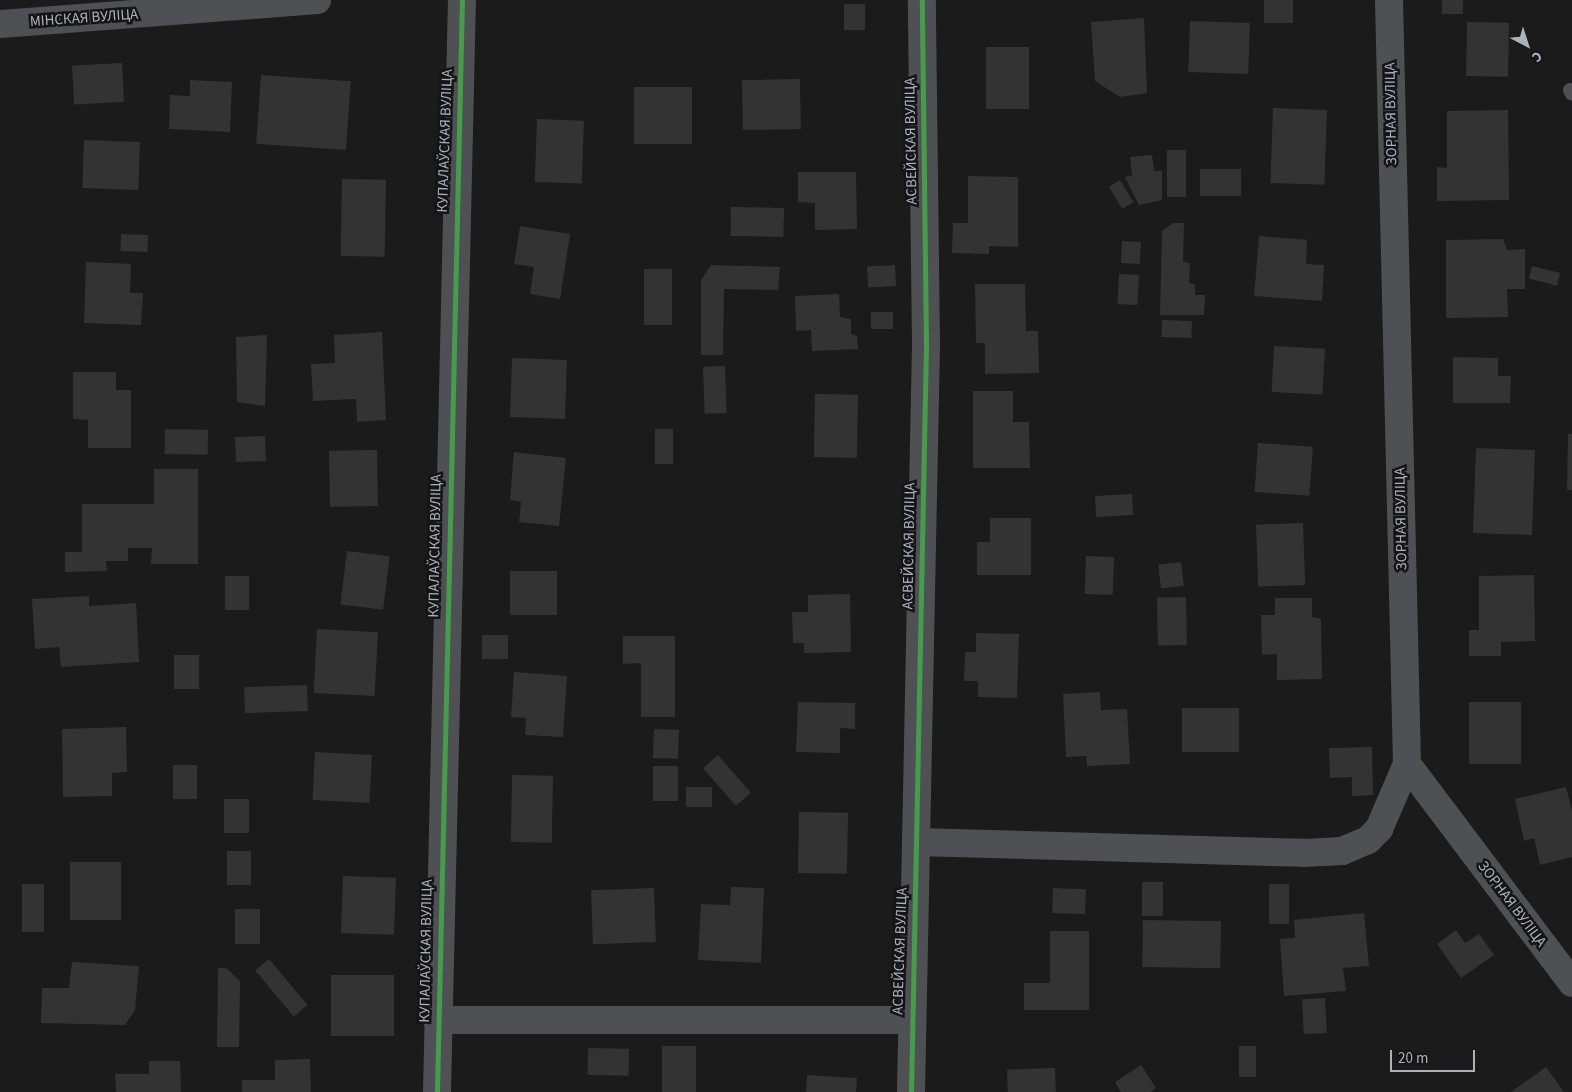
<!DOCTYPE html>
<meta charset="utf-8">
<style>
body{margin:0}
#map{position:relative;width:1572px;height:1092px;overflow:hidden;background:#1b1b1b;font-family:"Source Sans 3",sans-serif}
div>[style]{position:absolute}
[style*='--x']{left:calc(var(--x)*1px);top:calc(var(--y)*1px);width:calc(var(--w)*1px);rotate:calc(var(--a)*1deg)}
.building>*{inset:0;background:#333;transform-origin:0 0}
.service>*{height:14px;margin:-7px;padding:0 7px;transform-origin:7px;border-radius:7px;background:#4f5054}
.minor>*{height:28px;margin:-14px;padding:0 14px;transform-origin:14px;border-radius:14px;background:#4f5054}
.cycleway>*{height:5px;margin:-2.5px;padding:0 2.5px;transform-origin:2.5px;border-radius:2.5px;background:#469c4c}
span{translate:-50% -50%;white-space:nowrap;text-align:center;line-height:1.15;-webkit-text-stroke:5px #151517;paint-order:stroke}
.street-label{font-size:15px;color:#acb2bc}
.north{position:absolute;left:1502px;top:20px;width:50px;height:50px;-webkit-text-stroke:4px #151517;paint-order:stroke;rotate:140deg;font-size:14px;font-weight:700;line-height:20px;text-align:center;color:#acb2bc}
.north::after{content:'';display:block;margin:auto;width:18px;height:22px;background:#acb2bc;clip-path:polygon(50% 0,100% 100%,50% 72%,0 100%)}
.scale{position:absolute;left:1390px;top:1050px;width:85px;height:22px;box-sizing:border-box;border:2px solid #acb2bc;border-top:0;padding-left:6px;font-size:15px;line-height:18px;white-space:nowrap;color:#acb2bc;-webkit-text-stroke:4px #151517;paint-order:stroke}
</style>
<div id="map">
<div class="building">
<div style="left:1264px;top:0;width:29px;height:23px"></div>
<div style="left:1442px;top:0;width:21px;height:14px"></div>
<div style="left:844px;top:4px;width:21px;height:26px"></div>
<div style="clip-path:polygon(1144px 18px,1147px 93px,1120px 97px,1095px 81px,1091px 22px)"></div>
<div style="left:1190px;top:21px;width:60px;height:51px;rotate:2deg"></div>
<div style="left:1467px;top:22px;width:42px;height:54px;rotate:1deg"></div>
<div style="left:986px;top:47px;width:43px;height:62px"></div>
<div style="left:122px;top:63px;width:39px;height:50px;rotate:87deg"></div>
<div style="left:261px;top:75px;width:90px;height:69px;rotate:4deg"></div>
<div style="left:800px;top:79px;width:50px;height:58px;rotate:89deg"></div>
<div style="clip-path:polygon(190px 80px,232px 82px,230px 132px,169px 129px,170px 95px,190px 96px)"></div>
<div style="left:692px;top:87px;width:57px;height:58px;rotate:90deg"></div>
<div style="left:1273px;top:108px;width:54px;height:75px;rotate:2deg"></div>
<div style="clip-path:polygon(1508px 110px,1509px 200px,1437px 201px,1437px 167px,1447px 168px,1447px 111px)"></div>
<div style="left:537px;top:119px;width:47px;height:63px;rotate:2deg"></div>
<div style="left:84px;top:140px;width:56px;height:48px;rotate:2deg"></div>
<div style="left:1167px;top:150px;width:19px;height:47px"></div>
<div style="clip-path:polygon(1152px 155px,1154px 171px,1162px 171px,1162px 200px,1139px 205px,1125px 177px,1132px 176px,1130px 157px)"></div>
<div style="left:1200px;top:169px;width:41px;height:27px"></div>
<div style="clip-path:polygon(798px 172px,856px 172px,857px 229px,815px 230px,815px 203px,798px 202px)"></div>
<div style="clip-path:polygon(968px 176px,1018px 177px,1018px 247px,989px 246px,989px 254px,952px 253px,953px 223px,968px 223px)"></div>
<div style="left:342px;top:179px;width:44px;height:77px;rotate:1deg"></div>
<div style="left:1120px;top:180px;width:26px;height:13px;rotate:59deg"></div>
<div style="left:731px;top:207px;width:53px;height:29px;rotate:1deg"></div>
<div style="clip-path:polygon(1173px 223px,1184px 223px,1183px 262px,1190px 263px,1189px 283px,1195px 284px,1195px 295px,1205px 295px,1204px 315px,1160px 315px,1162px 231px)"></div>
<div style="clip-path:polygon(520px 226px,570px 234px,560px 299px,530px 294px,534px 267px,514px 264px)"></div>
<div style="left:121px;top:234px;width:27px;height:17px;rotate:2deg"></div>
<div style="clip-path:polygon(1259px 236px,1307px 240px,1306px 264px,1324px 265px,1322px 301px,1254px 296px)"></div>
<div style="clip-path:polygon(1503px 239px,1507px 250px,1525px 249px,1525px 289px,1507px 289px,1508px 317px,1446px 318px,1446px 240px)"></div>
<div style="left:1122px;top:241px;width:19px;height:22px;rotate:3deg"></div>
<div style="clip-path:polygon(86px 262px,131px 264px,130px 293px,143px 293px,141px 325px,84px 323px)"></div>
<div style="clip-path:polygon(711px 265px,780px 267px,778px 290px,724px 289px,723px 355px,701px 355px,701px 280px)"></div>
<div style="left:895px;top:265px;width:21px;height:28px;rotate:87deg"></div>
<div style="left:1532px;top:266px;width:29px;height:13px;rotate:14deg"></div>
<div style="left:644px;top:269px;width:28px;height:56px"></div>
<div style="left:1119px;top:274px;width:20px;height:30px;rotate:3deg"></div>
<div style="clip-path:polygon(975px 284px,1025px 284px,1026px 331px,1038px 331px,1039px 373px,985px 374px,985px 343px,976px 343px)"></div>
<div style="clip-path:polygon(839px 294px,840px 317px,851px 319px,851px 334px,857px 336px,858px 349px,812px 351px,811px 330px,796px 331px,795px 296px)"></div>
<div style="left:893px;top:312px;width:17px;height:22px;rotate:90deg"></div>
<div style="left:1162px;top:320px;width:30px;height:17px;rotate:2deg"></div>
<div style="clip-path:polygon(382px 332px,386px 420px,357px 422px,356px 399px,313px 401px,311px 364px,335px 363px,334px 335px)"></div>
<div style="clip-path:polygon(267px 335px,265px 406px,237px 402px,236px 337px)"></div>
<div style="left:1274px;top:346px;width:51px;height:46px;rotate:3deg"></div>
<div style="clip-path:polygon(1453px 357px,1498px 358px,1498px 376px,1511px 376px,1510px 403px,1453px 403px)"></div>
<div style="left:512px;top:358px;width:55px;height:59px;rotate:2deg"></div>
<div style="left:725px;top:366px;width:47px;height:22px;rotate:88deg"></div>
<div style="clip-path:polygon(73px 372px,116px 372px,116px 390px,131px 390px,131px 448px,88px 448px,88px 420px,73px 419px)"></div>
<div style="clip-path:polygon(973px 391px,1013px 391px,1013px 422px,1029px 422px,1030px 468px,973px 468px)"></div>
<div style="left:815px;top:394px;width:43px;height:63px;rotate:1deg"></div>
<div style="left:165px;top:429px;width:43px;height:25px;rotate:1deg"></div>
<div style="left:655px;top:429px;width:18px;height:35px"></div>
<div style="clip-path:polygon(1568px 434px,1572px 434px,1572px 490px,1567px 490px)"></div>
<div style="left:265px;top:436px;width:25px;height:30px;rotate:88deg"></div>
<div style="left:1258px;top:443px;width:55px;height:49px;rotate:4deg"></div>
<div style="left:1476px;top:448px;width:59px;height:85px;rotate:2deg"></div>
<div style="left:377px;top:450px;width:56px;height:48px;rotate:89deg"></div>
<div style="clip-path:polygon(514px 452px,566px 458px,559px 526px,519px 522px,521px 502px,510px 500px)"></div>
<div style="clip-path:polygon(154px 469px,198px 469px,198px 564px,151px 564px,152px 548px,128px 548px,128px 561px,106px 561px,107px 571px,65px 572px,65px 552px,82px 552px,82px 504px,154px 504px)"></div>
<div style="left:1132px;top:494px;width:21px;height:37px;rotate:87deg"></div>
<div style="clip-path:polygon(990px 518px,1031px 518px,1031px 575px,977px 575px,977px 542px,990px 542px)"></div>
<div style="left:1303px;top:523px;width:62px;height:47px;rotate:88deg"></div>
<div style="left:347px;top:551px;width:43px;height:54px;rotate:7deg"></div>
<div style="left:1086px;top:556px;width:28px;height:38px;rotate:2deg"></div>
<div style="left:1181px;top:562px;width:24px;height:23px;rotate:83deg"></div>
<div style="left:510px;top:571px;width:47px;height:44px"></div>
<div style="clip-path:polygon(1534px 575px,1535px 641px,1501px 642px,1501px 656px,1469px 656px,1469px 630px,1479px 630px,1479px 576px)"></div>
<div style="left:225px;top:576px;width:24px;height:34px"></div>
<div style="clip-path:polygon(850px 594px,851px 652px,804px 653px,804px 643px,793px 643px,792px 612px,808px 612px,808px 595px)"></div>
<div style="clip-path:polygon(89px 596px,89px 606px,136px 603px,139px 662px,61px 667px,59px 647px,35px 649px,32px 599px)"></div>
<div style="left:1186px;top:597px;width:48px;height:29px;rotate:89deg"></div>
<div style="clip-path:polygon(1275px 598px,1312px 598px,1312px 617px,1321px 619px,1322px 679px,1277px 680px,1277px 654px,1262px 655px,1261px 615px,1275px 615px)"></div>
<div style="left:317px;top:629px;width:61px;height:64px;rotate:3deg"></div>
<div style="clip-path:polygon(976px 633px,1019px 634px,1017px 698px,978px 697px,978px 681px,964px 681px,965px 652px,976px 652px)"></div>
<div style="left:482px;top:635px;width:26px;height:24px"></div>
<div style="clip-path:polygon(623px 636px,675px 636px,675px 717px,641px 717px,641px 663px,623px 664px)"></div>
<div style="left:199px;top:655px;width:34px;height:25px;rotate:90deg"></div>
<div style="clip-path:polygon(514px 672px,567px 676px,563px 737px,525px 735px,526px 718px,511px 717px)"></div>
<div style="left:307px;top:685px;width:26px;height:63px;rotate:88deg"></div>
<div style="clip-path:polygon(1100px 692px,1101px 710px,1127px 709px,1130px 764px,1087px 766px,1086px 756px,1066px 757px,1063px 694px)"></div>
<div style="clip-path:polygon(798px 702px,855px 703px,855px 729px,840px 728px,840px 753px,796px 752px)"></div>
<div style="left:1469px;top:702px;width:52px;height:62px"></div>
<div style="left:1182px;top:708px;width:57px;height:44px"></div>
<div style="clip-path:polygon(126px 727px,127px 772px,112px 773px,112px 796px,63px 797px,62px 729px)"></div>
<div style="left:654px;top:729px;width:25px;height:29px;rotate:2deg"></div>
<div style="clip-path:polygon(1372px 747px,1373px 795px,1352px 796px,1352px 777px,1330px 778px,1329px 748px)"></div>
<div style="left:315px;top:752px;width:57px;height:48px;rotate:3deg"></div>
<div style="left:718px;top:755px;width:50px;height:20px;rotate:49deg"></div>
<div style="left:173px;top:765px;width:24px;height:34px"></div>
<div style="left:653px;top:766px;width:25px;height:35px"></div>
<div style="left:512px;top:775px;width:41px;height:67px;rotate:1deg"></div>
<div style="left:686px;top:787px;width:26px;height:20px"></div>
<div style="clip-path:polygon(1566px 787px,1572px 811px,1572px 857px,1540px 865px,1534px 838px,1524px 841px,1515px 799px)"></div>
<div style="left:224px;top:799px;width:25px;height:34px"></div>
<div style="left:799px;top:812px;width:49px;height:61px;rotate:1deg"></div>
<div style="left:227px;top:851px;width:24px;height:34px"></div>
<div style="left:70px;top:862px;width:51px;height:58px"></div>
<div style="left:343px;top:876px;width:53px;height:57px;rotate:2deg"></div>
<div style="left:1142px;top:882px;width:21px;height:34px"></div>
<div style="left:22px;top:884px;width:22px;height:48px"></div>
<div style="left:1269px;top:884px;width:20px;height:40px"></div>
<div style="clip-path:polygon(731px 887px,764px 888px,761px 963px,698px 960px,701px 904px,730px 905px)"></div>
<div style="left:654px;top:888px;width:54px;height:63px;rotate:88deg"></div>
<div style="left:1053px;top:888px;width:33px;height:25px;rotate:2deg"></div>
<div style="left:260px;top:909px;width:35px;height:25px;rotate:90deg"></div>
<div style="clip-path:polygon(1364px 913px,1369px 966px,1343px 968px,1346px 991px,1284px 996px,1280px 939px,1295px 938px,1294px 920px)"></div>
<div style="left:1143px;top:920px;width:78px;height:47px;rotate:1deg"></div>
<div style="clip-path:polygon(1456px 930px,1465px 943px,1479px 934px,1494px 955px,1461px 978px,1437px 944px)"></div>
<div style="clip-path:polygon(1050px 931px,1089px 931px,1089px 1010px,1024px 1010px,1024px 983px,1050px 983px)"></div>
<div style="left:269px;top:959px;width:60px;height:18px;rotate:50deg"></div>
<div style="clip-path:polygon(72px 962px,139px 966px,135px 1010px,125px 1025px,41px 1023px,42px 988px,69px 988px)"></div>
<div style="clip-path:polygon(218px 968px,226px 968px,240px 981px,239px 1047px,217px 1047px)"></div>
<div style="left:394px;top:975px;width:61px;height:63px;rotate:90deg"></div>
<div style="left:1325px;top:998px;width:35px;height:23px;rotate:87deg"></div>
<div style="left:662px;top:1046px;width:34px;height:46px"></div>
<div style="left:1239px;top:1046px;width:17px;height:31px"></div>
<div style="left:588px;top:1048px;width:41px;height:27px;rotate:1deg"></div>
<div style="clip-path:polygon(310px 1059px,311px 1092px,242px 1092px,242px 1080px,275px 1080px,275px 1060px)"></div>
<div style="clip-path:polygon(149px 1061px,180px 1061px,181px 1092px,116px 1092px,115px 1074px,149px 1074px)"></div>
<div style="clip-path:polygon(1141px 1065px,1156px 1088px,1150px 1092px,1121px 1092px,1115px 1082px)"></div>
<div style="clip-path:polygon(1546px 1067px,1564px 1092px,1511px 1092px)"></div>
<div style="left:1055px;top:1068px;width:24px;height:48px;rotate:88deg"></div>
<div style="clip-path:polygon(807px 1075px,857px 1078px,856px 1092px,806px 1092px)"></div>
</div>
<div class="service">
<div style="--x:1570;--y:90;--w:4;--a:63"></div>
</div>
<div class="minor">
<div style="--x:1389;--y:0;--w:764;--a:88.65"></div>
<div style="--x:1407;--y:764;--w:274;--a:53"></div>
<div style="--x:0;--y:24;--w:318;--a:-4.3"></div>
<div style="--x:916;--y:842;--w:388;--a:1.6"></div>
<div style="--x:1304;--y:853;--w:38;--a:-3"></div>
<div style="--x:1342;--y:851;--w:28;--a:-23"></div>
<div style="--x:1368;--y:840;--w:16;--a:-45"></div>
<div style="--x:1379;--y:829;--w:71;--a:-66.7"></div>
<div style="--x:437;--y:1020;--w:474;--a:0"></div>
<div style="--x:437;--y:1092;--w:1092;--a:-88.69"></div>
<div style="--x:911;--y:1092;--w:748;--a:-88.85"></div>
<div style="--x:926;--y:344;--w:344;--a:-90.7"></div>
</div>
<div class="cycleway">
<div style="--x:437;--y:1092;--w:1092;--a:-88.69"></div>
<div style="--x:911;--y:1092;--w:748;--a:-88.85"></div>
<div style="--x:926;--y:344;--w:344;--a:-90.7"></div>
</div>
<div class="street-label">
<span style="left:84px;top:18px;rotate:-4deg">МІНСКАЯ ВУЛІЦА</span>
<span style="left:1391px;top:114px;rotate:-91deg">ЗОРНАЯ ВУЛІЦА</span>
<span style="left:445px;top:141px;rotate:-88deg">КУПАЛАЎСКАЯ ВУЛІЦА</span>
<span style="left:911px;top:141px;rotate:-91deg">АСВЕЙСКАЯ ВУЛІЦА</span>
<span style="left:1401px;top:519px;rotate:-91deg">ЗОРНАЯ ВУЛІЦА</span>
<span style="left:435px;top:546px;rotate:-89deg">КУПАЛАЎСКАЯ ВУЛІЦА</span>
<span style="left:909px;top:546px;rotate:-89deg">АСВЕЙСКАЯ ВУЛІЦА</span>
<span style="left:1512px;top:904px;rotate:53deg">ЗОРНАЯ ВУЛІЦА</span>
<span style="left:426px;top:951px;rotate:-89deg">КУПАЛАЎСКАЯ ВУЛІЦА</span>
<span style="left:900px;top:951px;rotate:-88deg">АСВЕЙСКАЯ ВУЛІЦА</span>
</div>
<div class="north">С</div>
<div class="scale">20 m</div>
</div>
